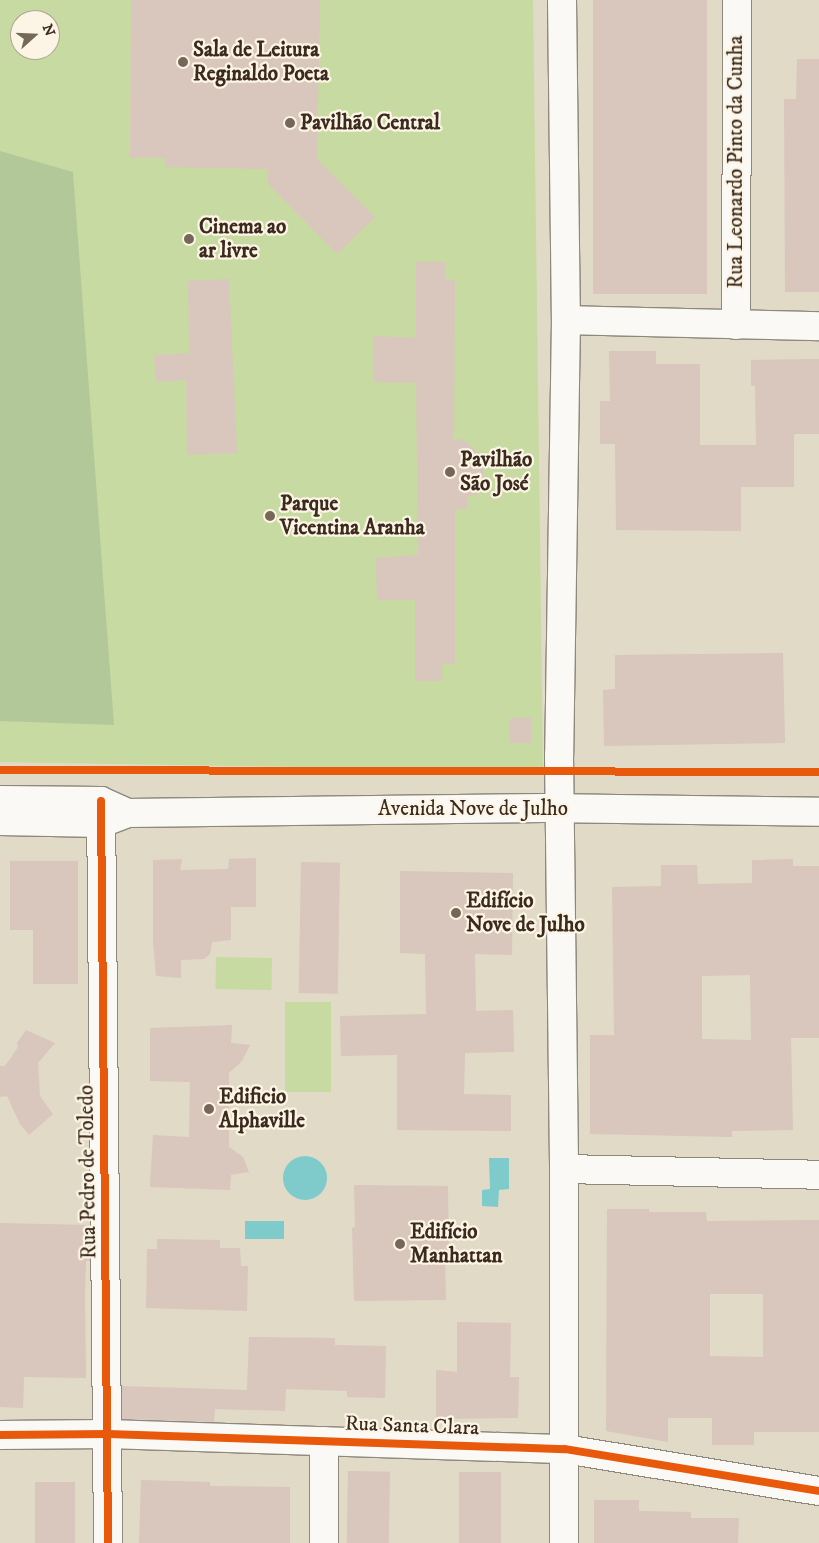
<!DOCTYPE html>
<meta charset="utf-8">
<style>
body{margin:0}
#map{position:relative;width:819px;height:1543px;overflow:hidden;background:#e0dac6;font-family:"IM FELL DW Pica",serif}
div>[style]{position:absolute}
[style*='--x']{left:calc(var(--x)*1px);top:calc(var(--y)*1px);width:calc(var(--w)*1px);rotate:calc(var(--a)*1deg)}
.green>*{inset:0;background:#c7daa2;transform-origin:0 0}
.forest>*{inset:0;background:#b2c898}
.water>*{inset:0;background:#7fcacb;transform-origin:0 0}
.round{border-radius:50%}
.building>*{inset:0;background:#d9c6bc;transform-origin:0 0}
.roads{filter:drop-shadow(1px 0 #8e887c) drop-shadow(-1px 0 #8e887c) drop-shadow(0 1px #8e887c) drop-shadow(0 -1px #8e887c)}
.street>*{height:28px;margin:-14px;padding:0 14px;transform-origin:14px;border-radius:14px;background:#faf9f6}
.secondary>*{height:28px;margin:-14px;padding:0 14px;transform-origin:14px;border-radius:14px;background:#faf9f6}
.cycleway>*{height:8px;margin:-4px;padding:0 4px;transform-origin:4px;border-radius:4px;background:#e8590c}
.dots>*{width:14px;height:14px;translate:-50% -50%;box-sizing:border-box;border:2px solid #fcf5e5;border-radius:50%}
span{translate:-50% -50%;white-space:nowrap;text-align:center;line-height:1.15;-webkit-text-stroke:4.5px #fcf5e5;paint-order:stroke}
.poi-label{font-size:21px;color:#3b2a1e;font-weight:700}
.left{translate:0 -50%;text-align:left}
.street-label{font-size:21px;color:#3b2a1e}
.north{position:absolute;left:10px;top:10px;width:50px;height:50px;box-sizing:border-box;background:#fcf5e5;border:1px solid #afa495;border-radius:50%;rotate:70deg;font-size:14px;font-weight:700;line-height:20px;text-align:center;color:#3b2a1e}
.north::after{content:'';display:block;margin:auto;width:18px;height:22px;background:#756859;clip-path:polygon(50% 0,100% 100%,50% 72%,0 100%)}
</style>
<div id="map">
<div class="green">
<div style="clip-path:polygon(evenodd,0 0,533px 0,543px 771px,0 762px,0 0,20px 20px,50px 20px,50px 50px,20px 50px,20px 20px)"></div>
<div style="left:216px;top:957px;width:56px;height:32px;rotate:1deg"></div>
<div style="left:285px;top:1002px;width:46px;height:90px"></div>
</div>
<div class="forest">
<div style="clip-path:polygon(0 151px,73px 172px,114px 725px,0 721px)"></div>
</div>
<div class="water">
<div class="round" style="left:283px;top:1156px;width:44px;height:44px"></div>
<div style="clip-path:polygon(489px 1158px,509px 1158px,509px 1189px,499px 1190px,498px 1207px,482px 1206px,482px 1190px,490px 1189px)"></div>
<div style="left:245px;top:1221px;width:39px;height:18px"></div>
</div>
<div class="building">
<div style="clip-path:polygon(131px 0,320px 0,317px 159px,375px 217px,337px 254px,268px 184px,268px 169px,165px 167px,166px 158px,130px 158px)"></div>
<div style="left:593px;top:0;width:114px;height:294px"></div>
<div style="clip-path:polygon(797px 59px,819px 59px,819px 292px,785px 292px,784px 99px,796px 99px)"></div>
<div style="clip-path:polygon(416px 262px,446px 262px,446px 280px,455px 280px,454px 440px,463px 439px,483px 457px,483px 487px,478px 494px,467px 497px,467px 509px,455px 509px,455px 664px,442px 664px,442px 681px,415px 681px,415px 600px,377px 600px,376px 558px,418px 555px,416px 383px,374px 382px,373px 336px,416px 338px)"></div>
<div style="clip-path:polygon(229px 279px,237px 453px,187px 455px,186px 380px,156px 382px,154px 355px,189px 353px,188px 281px)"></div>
<div style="clip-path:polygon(609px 351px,656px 351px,656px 364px,700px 364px,700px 445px,756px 445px,755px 386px,751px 385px,751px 360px,819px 359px,819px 434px,794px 434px,794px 487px,741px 487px,741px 531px,616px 530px,615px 444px,600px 444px,600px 401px,610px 401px)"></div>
<div style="clip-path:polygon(783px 653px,785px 743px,604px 746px,603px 690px,615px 689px,615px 655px)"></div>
<div style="left:510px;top:718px;width:21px;height:25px"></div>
<div style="clip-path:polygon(256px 858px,256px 907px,231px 907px,231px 940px,212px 942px,210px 954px,204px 959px,181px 960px,181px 978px,156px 976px,153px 941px,153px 860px,182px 859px,180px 870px,228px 869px,229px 859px)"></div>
<div style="clip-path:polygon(evenodd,793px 859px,793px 866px,819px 866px,819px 1038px,791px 1038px,793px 1130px,732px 1131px,732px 1137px,590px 1134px,590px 1035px,614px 1035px,612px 887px,661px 886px,661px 865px,697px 865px,698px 884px,752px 883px,752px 860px,793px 859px,750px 975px,751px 1040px,702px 1039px,702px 976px,750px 975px)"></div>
<div style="clip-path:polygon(10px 861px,78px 861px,78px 984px,33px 984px,33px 930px,10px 930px)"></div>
<div style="left:301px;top:862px;width:39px;height:131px;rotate:1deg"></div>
<div style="clip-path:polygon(400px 871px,513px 873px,512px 955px,475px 954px,476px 1011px,513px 1010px,514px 1052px,465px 1053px,464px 1094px,511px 1095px,511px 1131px,397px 1130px,397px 1055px,341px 1056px,340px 1016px,426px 1014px,425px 954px,400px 953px)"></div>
<div style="clip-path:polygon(232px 1025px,231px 1043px,250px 1045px,242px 1061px,229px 1073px,229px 1147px,243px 1157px,249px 1172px,231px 1175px,230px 1190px,150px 1187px,153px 1135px,189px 1137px,190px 1082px,150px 1081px,150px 1028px)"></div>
<div style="clip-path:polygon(26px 1030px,55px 1043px,38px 1063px,40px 1096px,53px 1114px,29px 1135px,20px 1124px,7px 1096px,0 1097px,0 1066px,5px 1066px,18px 1047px,17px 1043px)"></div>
<div style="clip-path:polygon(354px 1185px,448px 1186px,449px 1259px,445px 1259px,446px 1300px,354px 1301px,352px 1228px,355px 1227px)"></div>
<div style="clip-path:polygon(evenodd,607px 1209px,649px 1209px,649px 1212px,706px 1212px,707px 1221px,819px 1220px,819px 1432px,754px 1432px,754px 1445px,712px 1445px,712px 1418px,668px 1418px,668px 1442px,606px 1431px,607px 1209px,710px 1294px,763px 1294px,763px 1357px,710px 1356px,710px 1294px)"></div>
<div style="clip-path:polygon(0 1223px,89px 1225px,90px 1261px,86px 1261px,85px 1297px,86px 1378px,24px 1377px,23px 1408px,0 1407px)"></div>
<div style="clip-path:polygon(157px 1239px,220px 1240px,220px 1248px,240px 1248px,241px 1266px,248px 1266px,247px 1311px,146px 1308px,147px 1249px,157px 1249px)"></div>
<div style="clip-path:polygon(457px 1322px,511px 1323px,510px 1377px,519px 1377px,518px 1418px,436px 1419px,436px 1370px,457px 1372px)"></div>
<div style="clip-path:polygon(249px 1337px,335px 1338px,335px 1345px,386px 1346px,385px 1398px,347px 1397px,347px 1391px,286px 1389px,285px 1411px,215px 1409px,214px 1422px,122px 1419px,122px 1386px,247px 1390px)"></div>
<div style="left:348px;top:1471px;width:42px;height:72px;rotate:1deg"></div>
<div style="left:459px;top:1472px;width:42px;height:71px"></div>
<div style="clip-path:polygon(141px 1480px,210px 1482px,210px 1486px,290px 1487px,290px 1543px,139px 1543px)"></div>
<div style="left:35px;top:1482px;width:40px;height:61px"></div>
<div style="clip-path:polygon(594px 1500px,639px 1500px,639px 1511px,691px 1512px,691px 1518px,739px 1518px,738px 1543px,594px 1543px)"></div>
</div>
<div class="roads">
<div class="street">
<div style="--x:566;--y:320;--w:253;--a:1.4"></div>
<div style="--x:736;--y:325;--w:325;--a:-89.8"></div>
<div style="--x:101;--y:801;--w:742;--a:89.46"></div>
<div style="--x:564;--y:1169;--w:255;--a:1.3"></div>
<div style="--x:0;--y:1435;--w:108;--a:-0.5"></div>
<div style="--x:108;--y:1434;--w:457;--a:1.9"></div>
<div style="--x:565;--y:1449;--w:257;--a:9.4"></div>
<div style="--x:324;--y:1441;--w:102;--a:90"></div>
</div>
<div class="secondary">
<div style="--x:562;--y:0;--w:320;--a:89.3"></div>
<div style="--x:566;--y:320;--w:435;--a:90.9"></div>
<div style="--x:559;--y:755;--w:414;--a:89.3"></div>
<div style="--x:564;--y:1169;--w:374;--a:90"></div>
<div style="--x:0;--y:800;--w:101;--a:0.6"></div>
<div style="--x:101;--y:801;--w:30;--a:24"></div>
<div style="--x:0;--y:821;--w:102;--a:1.1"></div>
<div style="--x:102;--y:823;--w:28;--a:-21"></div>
<div style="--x:128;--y:813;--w:417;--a:-0.7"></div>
<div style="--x:545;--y:808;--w:274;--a:0.8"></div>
</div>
</div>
<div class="cycleway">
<div style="--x:0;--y:770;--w:819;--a:0.14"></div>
<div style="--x:101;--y:801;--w:742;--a:89.46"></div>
<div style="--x:0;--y:1435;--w:108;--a:-0.5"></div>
<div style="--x:108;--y:1434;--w:457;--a:1.9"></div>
<div style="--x:565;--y:1449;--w:257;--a:9.4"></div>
</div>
<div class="dots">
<div style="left:183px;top:62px;background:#756859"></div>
<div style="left:290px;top:123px;background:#756859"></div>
<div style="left:189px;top:239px;background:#756859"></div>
<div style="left:450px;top:472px;background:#756859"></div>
<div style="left:270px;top:516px;background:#756859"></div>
<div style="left:456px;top:913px;background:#756859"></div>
<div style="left:209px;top:1109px;background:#756859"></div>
<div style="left:400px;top:1244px;background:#756859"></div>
</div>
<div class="poi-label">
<span class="left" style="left:193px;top:62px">Sala de Leitura<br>Reginaldo Poeta</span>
<span class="left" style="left:300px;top:123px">Pavilhão Central</span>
<span class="left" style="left:199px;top:239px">Cinema ao<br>ar livre</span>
<span class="left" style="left:460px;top:472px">Pavilhão<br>São José</span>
<span class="left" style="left:280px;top:516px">Parque<br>Vicentina Aranha</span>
<span class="left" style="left:466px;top:913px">Edifício<br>Nove de Julho</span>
<span class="left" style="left:219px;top:1109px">Edificio<br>Alphaville</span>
<span class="left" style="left:410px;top:1244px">Edifício<br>Manhattan</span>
</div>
<div class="street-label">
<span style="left:736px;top:162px;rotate:-90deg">Rua Leonardo Pinto da Cunha</span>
<span style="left:473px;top:809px">Avenida Nove de Julho</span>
<span style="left:88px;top:1172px;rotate:-91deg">Rua Pedro de Toledo</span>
<span style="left:412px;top:1426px;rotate:2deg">Rua Santa Clara</span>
</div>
<div class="north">N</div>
</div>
